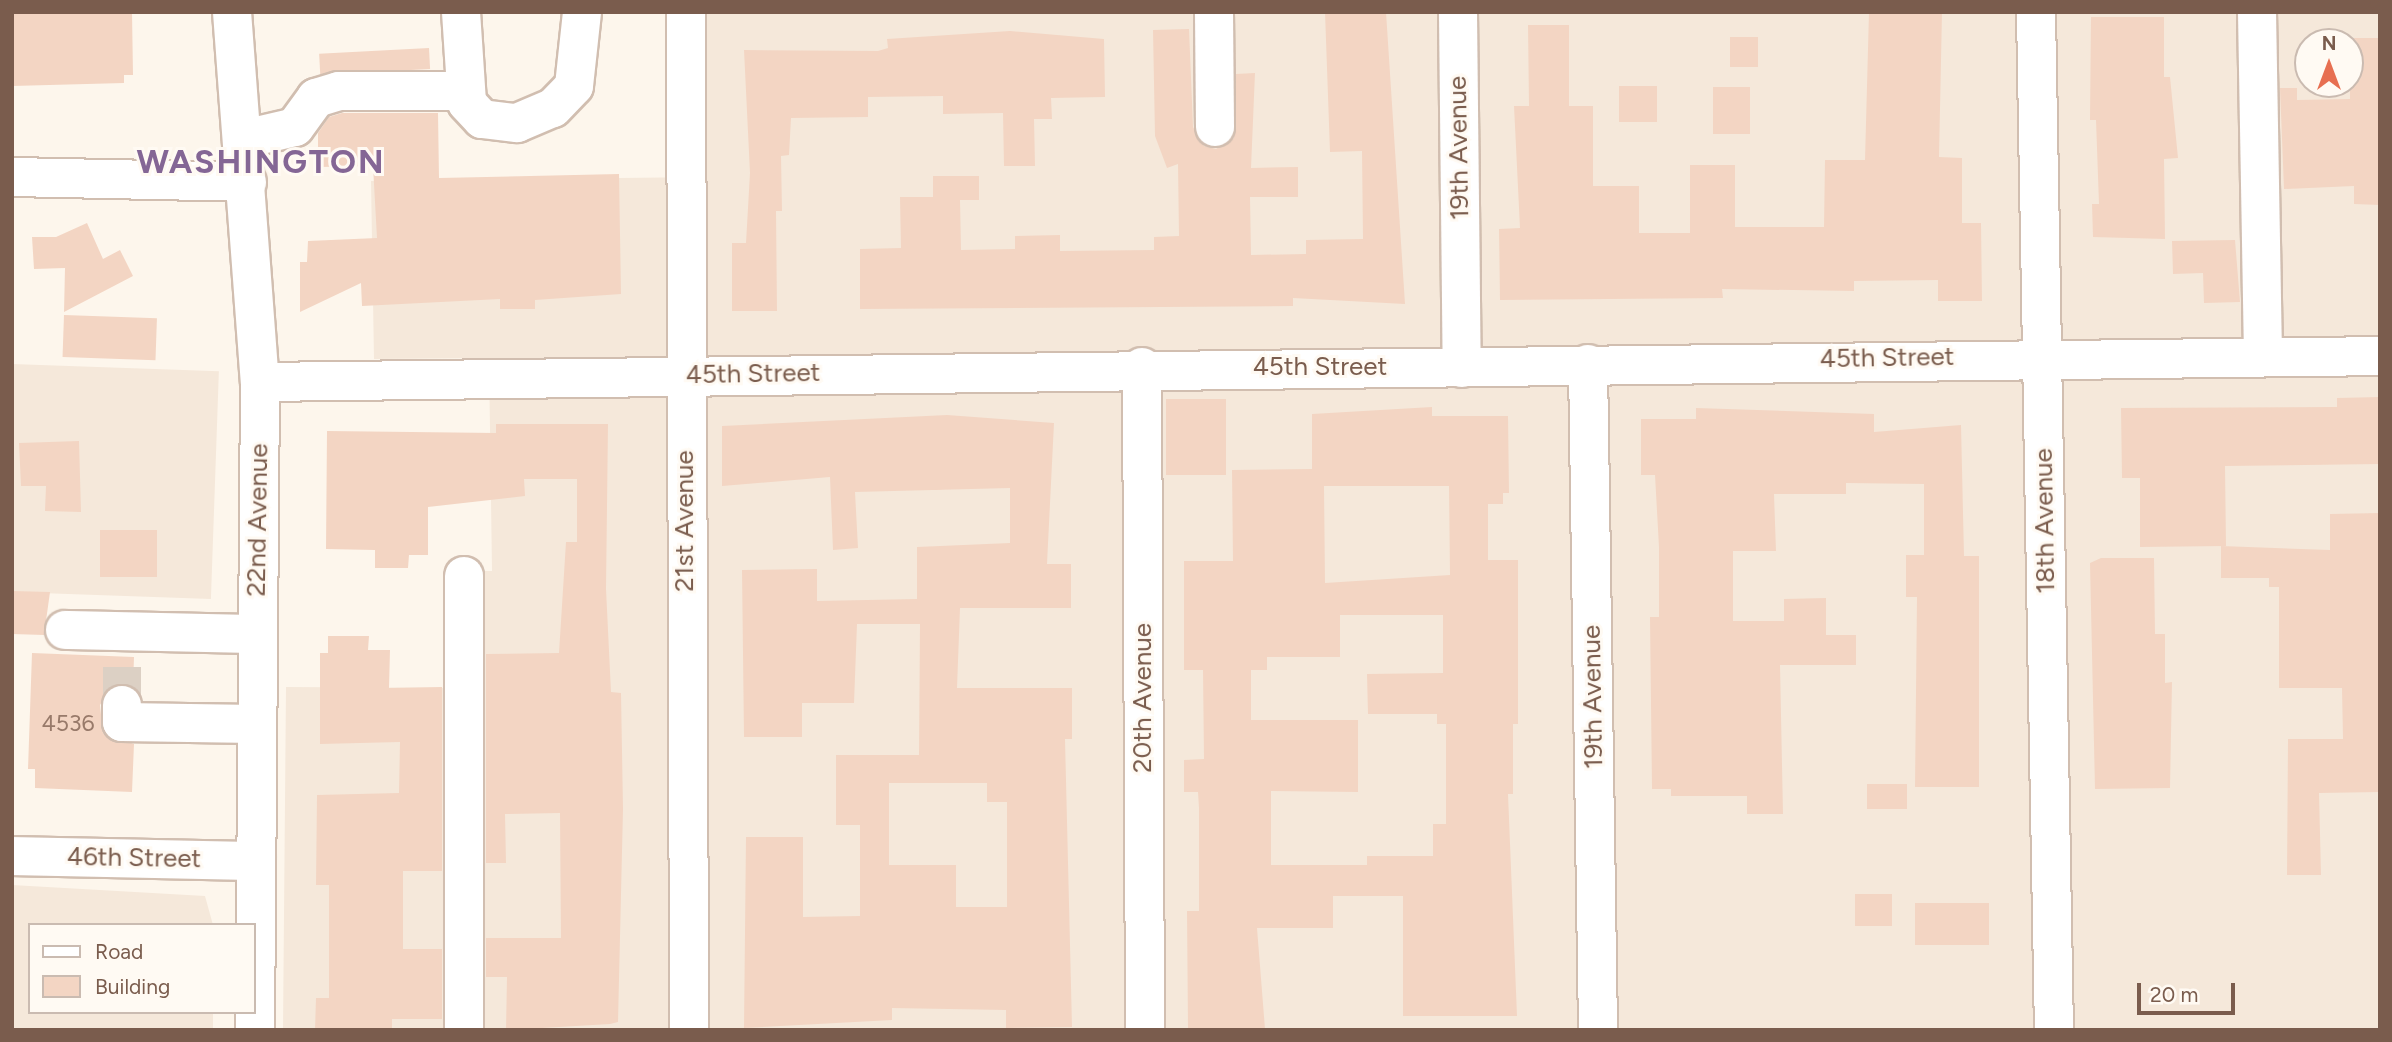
<!DOCTYPE html>
<style>
body{margin:0}
#map{position:relative;width:2392px;height:1042px;overflow:hidden;background:#fdf6ec;font-family:Figtree,sans-serif}
div>[style]{position:absolute}
[style*='--x']{left:calc(var(--x)*1px);top:calc(var(--y)*1px);width:calc(var(--w)*1px);rotate:calc(var(--a)*1deg)}
.residential>*{inset:0;background:#f5e8da;transform-origin:0 0}
.building>*{inset:0;background:#f3d5c3;transform-origin:0 0}
.minor-tunnel>*{height:38px;margin-top:-19px;transform-origin:0;background:repeating-linear-gradient(90deg,#dcd0c4 0 38px,transparent 0 57px)}
.roads{filter:drop-shadow(2px 0 #d1beb0) drop-shadow(-2px 0 #d1beb0) drop-shadow(0 2px #d1beb0) drop-shadow(0 -2px #d1beb0)}
.minor>*{height:38px;margin:-19px;padding:0 19px;transform-origin:19px;border-radius:19px;background:#fff}
span{translate:-50% -50%;white-space:nowrap;text-align:center;line-height:1.15;-webkit-text-stroke:6px #fffaf3;paint-order:stroke}
.number-label{font-size:23px;color:#987a6a}
.number-label span{-webkit-text-stroke-width:0}
.street-label{font-size:26px;color:#7a5c4d}
.district-label{font-size:33px;color:#846695;font-weight:700;letter-spacing:2px}
.frame{position:absolute;inset:0;border:14px solid #7a5c4d;pointer-events:none}
.legend{position:absolute;left:28px;top:923px;width:228px;height:91px;box-sizing:border-box;background:#fffaf3;border:2px solid #cabbb1;margin:0;padding:9px 12px;list-style:none;font-size:21px;color:#7a5c4d}
.legend li{display:flex;align-items:center;gap:14px;height:35px}
.legend b{width:35px;border:2px solid #cabbb1}
.north{position:absolute;left:2294px;top:28px;width:70px;height:70px;box-sizing:border-box;background:#fffaf3;border:2px solid #cabbb1;border-radius:50%;rotate:0deg;font-size:19px;font-weight:700;line-height:28px;text-align:center;color:#7a5c4d}
.north::after{content:'';display:block;margin:auto;width:24px;height:32px;background:#e76f51;clip-path:polygon(50% 0,100% 100%,50% 72%,0 100%)}
.scale{position:absolute;left:2137px;top:983px;width:98px;height:32px;box-sizing:border-box;border:4px solid #7a5c4d;border-top:0;padding-left:9px;font-size:21px;line-height:24px;white-space:nowrap;color:#7a5c4d;-webkit-text-stroke:5px #fffaf3;paint-order:stroke}
</style>
<div id="map">
<div class="residential">
<div style="clip-path:polygon(evenodd,706px 12px,2380px 12px,2380px 1030px,283px 1030px,286px 687px,470px 688px,471px 571px,492px 571px,489px 358px,374px 359px,371px 181px,707px 177px,706px 12px,2308px 42px,2350px 42px,2350px 84px,2308px 84px,2308px 42px)"></div>
<div style="left:12px;top:364px;width:207px;height:228px;rotate:2deg"></div>
<div style="clip-path:polygon(12px 885px,205px 896px,213px 925px,30px 925px,30px 1012px,213px 1012px,213px 1030px,12px 1030px)"></div>
</div>
<div class="building">
<div style="clip-path:polygon(12px 12px,132px 12px,133px 75px,124px 75px,124px 83px,12px 86px)"></div>
<div style="clip-path:polygon(1325px 12px,1386px 12px,1405px 304px,1293px 298px,1293px 306px,860px 309px,860px 249px,901px 248px,900px 197px,933px 197px,933px 176px,979px 176px,979px 200px,960px 200px,961px 250px,1015px 249px,1015px 236px,1060px 235px,1060px 251px,1154px 250px,1154px 237px,1179px 236px,1178px 164px,1167px 168px,1155px 136px,1153px 30px,1189px 29px,1193px 127px,1204px 146px,1216px 149px,1234px 138px,1236px 74px,1255px 73px,1251px 168px,1298px 167px,1298px 197px,1250px 197px,1251px 255px,1306px 254px,1306px 240px,1363px 239px,1362px 151px,1330px 152px)"></div>
<div style="clip-path:polygon(1869px 12px,1942px 12px,1939px 157px,1962px 158px,1962px 223px,1981px 223px,1982px 301px,1938px 301px,1938px 280px,1854px 281px,1854px 291px,1722px 289px,1723px 298px,1500px 300px,1499px 229px,1520px 228px,1514px 106px,1529px 106px,1528px 25px,1569px 25px,1569px 106px,1593px 106px,1593px 186px,1639px 186px,1639px 233px,1690px 233px,1690px 165px,1735px 165px,1735px 227px,1824px 227px,1825px 160px,1865px 160px)"></div>
<div style="clip-path:polygon(2091px 17px,2164px 17px,2164px 77px,2170px 77px,2178px 158px,2164px 159px,2165px 239px,2093px 237px,2092px 204px,2099px 204px,2096px 120px,2090px 120px)"></div>
<div style="clip-path:polygon(1010px 31px,1104px 39px,1105px 97px,1051px 98px,1052px 119px,1034px 119px,1035px 166px,1004px 166px,1003px 113px,943px 114px,943px 96px,868px 97px,868px 117px,791px 118px,789px 155px,781px 156px,782px 211px,776px 211px,777px 311px,732px 311px,732px 243px,746px 243px,750px 173px,744px 50px,878px 51px,888px 48px,887px 39px)"></div>
<div style="left:1730px;top:37px;width:28px;height:30px"></div>
<div style="clip-path:polygon(2350px 38px,2380px 38px,2380px 205px,2354px 204px,2354px 186px,2284px 189px,2280px 88px,2297px 88px,2297px 100px,2350px 99px)"></div>
<div style="left:429px;top:48px;width:21px;height:110px;rotate:87deg"></div>
<div style="left:1619px;top:86px;width:38px;height:36px"></div>
<div style="left:1713px;top:87px;width:37px;height:47px"></div>
<div style="clip-path:polygon(342px 113px,438px 113px,439px 178px,619px 174px,621px 294px,535px 300px,535px 309px,500px 309px,500px 299px,362px 306px,361px 283px,300px 312px,300px 262px,307px 262px,308px 241px,377px 238px,373px 166px,318px 167px,318px 133px,329px 117px)"></div>
<div style="clip-path:polygon(87px 223px,103px 259px,120px 250px,133px 276px,64px 312px,65px 268px,34px 269px,32px 237px,56px 237px)"></div>
<div style="clip-path:polygon(2235px 240px,2240px 302px,2204px 303px,2203px 273px,2173px 274px,2172px 241px)"></div>
<div style="left:64px;top:315px;width:93px;height:42px;rotate:2deg"></div>
<div style="clip-path:polygon(2380px 397px,2380px 464px,2225px 466px,2226px 546px,2140px 547px,2140px 478px,2122px 478px,2121px 408px,2337px 407px,2337px 398px)"></div>
<div style="left:1166px;top:399px;width:60px;height:76px"></div>
<div style="clip-path:polygon(evenodd,1432px 407px,1432px 416px,1508px 416px,1509px 493px,1503px 493px,1503px 504px,1488px 504px,1488px 560px,1518px 560px,1518px 724px,1513px 724px,1513px 794px,1508px 794px,1517px 1016px,1403px 1016px,1403px 896px,1333px 896px,1333px 928px,1257px 928px,1265px 1029px,1188px 1029px,1187px 911px,1199px 911px,1199px 808px,1198px 792px,1184px 792px,1184px 760px,1204px 759px,1203px 670px,1184px 670px,1184px 561px,1233px 561px,1232px 470px,1312px 469px,1312px 414px,1432px 407px,1324px 486px,1449px 486px,1450px 575px,1325px 583px,1324px 486px,1432px 407px,1340px 615px,1443px 615px,1443px 673px,1367px 674px,1368px 714px,1437px 714px,1437px 724px,1446px 724px,1446px 824px,1433px 824px,1433px 856px,1367px 856px,1367px 865px,1271px 865px,1271px 791px,1358px 792px,1358px 720px,1251px 720px,1251px 670px,1267px 670px,1267px 657px,1340px 657px,1340px 615px)"></div>
<div style="clip-path:polygon(1696px 408px,1874px 414px,1874px 432px,1961px 425px,1964px 556px,1979px 556px,1979px 787px,1915px 787px,1917px 597px,1906px 597px,1906px 555px,1924px 555px,1924px 484px,1846px 483px,1846px 494px,1774px 494px,1776px 551px,1733px 551px,1733px 621px,1784px 621px,1784px 599px,1826px 598px,1826px 635px,1856px 635px,1856px 665px,1780px 665px,1783px 814px,1747px 814px,1747px 796px,1671px 796px,1671px 789px,1652px 789px,1650px 617px,1659px 617px,1659px 547px,1655px 475px,1641px 475px,1641px 419px,1696px 419px)"></div>
<div style="clip-path:polygon(evenodd,947px 415px,1054px 423px,1047px 564px,1071px 564px,1071px 608px,960px 608px,957px 688px,1072px 688px,1072px 739px,1065px 739px,1072px 1027px,1006px 1028px,1006px 1010px,892px 1008px,892px 1020px,744px 1028px,746px 837px,803px 837px,803px 917px,860px 916px,860px 825px,836px 825px,836px 755px,919px 755px,920px 624px,857px 624px,854px 703px,802px 703px,802px 737px,744px 737px,742px 570px,817px 569px,817px 601px,917px 599px,917px 547px,1010px 543px,1010px 488px,855px 492px,858px 548px,833px 550px,830px 477px,722px 486px,722px 426px,947px 415px,889px 783px,987px 783px,987px 802px,1007px 802px,1007px 907px,956px 907px,956px 865px,889px 865px,889px 783px)"></div>
<div style="clip-path:polygon(496px 424px,608px 424px,606px 589px,611px 692px,621px 693px,623px 809px,618px 1022px,610px 1024px,506px 1030px,507px 977px,486px 977px,486px 938px,561px 938px,560px 813px,505px 814px,506px 863px,486px 863px,486px 654px,559px 653px,566px 542px,577px 542px,577px 479px,524px 479px,525px 496px,428px 507px,428px 555px,409px 555px,408px 568px,375px 568px,375px 550px,326px 549px,327px 431px,496px 433px)"></div>
<div style="clip-path:polygon(79px 441px,81px 512px,45px 511px,46px 486px,21px 486px,19px 443px)"></div>
<div style="clip-path:polygon(2380px 513px,2380px 792px,2319px 793px,2321px 875px,2287px 875px,2288px 739px,2343px 739px,2342px 688px,2279px 688px,2279px 587px,2269px 587px,2269px 578px,2221px 578px,2221px 546px,2330px 550px,2330px 514px)"></div>
<div style="left:100px;top:530px;width:57px;height:47px"></div>
<div style="clip-path:polygon(2101px 558px,2154px 558px,2155px 634px,2165px 634px,2165px 683px,2172px 682px,2170px 788px,2095px 789px,2090px 563px)"></div>
<div style="clip-path:polygon(12px 591px,50px 592px,44px 635px,12px 634px)"></div>
<div style="clip-path:polygon(328px 636px,369px 636px,368px 650px,390px 650px,389px 688px,442px 687px,442px 871px,403px 871px,403px 949px,442px 949px,442px 1019px,392px 1019px,392px 1030px,315px 1030px,316px 998px,329px 998px,329px 885px,316px 885px,317px 795px,399px 793px,400px 742px,320px 744px,320px 653px,328px 653px)"></div>
<div style="clip-path:polygon(32px 653px,134px 657px,133px 686px,112px 686px,100px 705px,103px 733px,134px 744px,132px 792px,35px 788px,35px 769px,28px 769px)"></div>
<div style="left:1867px;top:784px;width:40px;height:25px"></div>
<div style="left:1855px;top:894px;width:37px;height:32px"></div>
<div style="left:1915px;top:903px;width:74px;height:42px"></div>
</div>
<div class="minor-tunnel">
<div style="--x:122;--y:705;--w:49;--a:-90"></div>
</div>
<div class="roads">
<div class="minor">
<div style="--x:232;--y:12;--w:371;--a:85.7"></div>
<div style="--x:260;--y:382;--w:648;--a:90.44"></div>
<div style="--x:461;--y:12;--w:91;--a:86.2"></div>
<div style="--x:467;--y:103;--w:22;--a:47"></div>
<div style="--x:482;--y:119;--w:35;--a:7"></div>
<div style="--x:517;--y:123;--w:39;--a:-23"></div>
<div style="--x:553;--y:108;--w:30;--a:-46"></div>
<div style="--x:574;--y:86;--w:74;--a:-83.8"></div>
<div style="--x:686;--y:12;--w:1018;--a:89.83"></div>
<div style="--x:1214;--y:12;--w:115;--a:89.5"></div>
<div style="--x:1458;--y:12;--w:356;--a:89.4"></div>
<div style="--x:2036;--y:12;--w:1018;--a:88.99"></div>
<div style="--x:2257;--y:12;--w:344;--a:89"></div>
<div style="--x:244;--y:139;--w:52;--a:-13.2"></div>
<div style="--x:295;--y:127;--w:36;--a:-54"></div>
<div style="--x:316;--y:98;--w:24;--a:-17"></div>
<div style="--x:339;--y:91;--w:126;--a:0"></div>
<div style="--x:12;--y:177;--w:235;--a:1.2"></div>
<div style="--x:1588;--y:364;--w:666;--a:89.14"></div>
<div style="--x:1142;--y:367;--w:663;--a:89.74"></div>
<div style="--x:260;--y:382;--w:2120;--a:-0.7"></div>
<div style="--x:464;--y:576;--w:454;--a:90"></div>
<div style="--x:65;--y:630;--w:191;--a:1.2"></div>
<div style="--x:122;--y:705;--w:17;--a:90"></div>
<div style="--x:122;--y:722;--w:134;--a:0.9"></div>
<div style="--x:12;--y:856;--w:244;--a:1.2"></div>
</div>
</div>
<div class="number-label">
<span style="left:68px;top:723px">4536</span>
</div>
<div class="street-label">
<span style="left:1459px;top:148px;rotate:-91deg">19th Avenue</span>
<span style="left:1887px;top:358px;rotate:-1deg">45th Street</span>
<span style="left:1320px;top:367px">45th Street</span>
<span style="left:753px;top:374px;rotate:-1deg">45th Street</span>
<span style="left:258px;top:520px;rotate:-89deg">22nd Avenue</span>
<span style="left:685px;top:521px;rotate:-90deg">21st Avenue</span>
<span style="left:2045px;top:521px;rotate:-91deg">18th Avenue</span>
<span style="left:1593px;top:697px;rotate:-91deg">19th Avenue</span>
<span style="left:1143px;top:698px;rotate:-90deg">20th Avenue</span>
<span style="left:134px;top:858px;rotate:1deg">46th Street</span>
</div>
<div class="district-label">
<span style="left:261px;top:162px">WASHINGTON</span>
</div>
<div class="frame"></div>
<ul class="legend">
<li><b style="height:9px;background:#fff"></b>Road</li>
<li><b style="height:19px;background:#f3d5c3"></b>Building</li>
</ul>
<div class="north">N</div>
<div class="scale">20 m</div>
</div>
